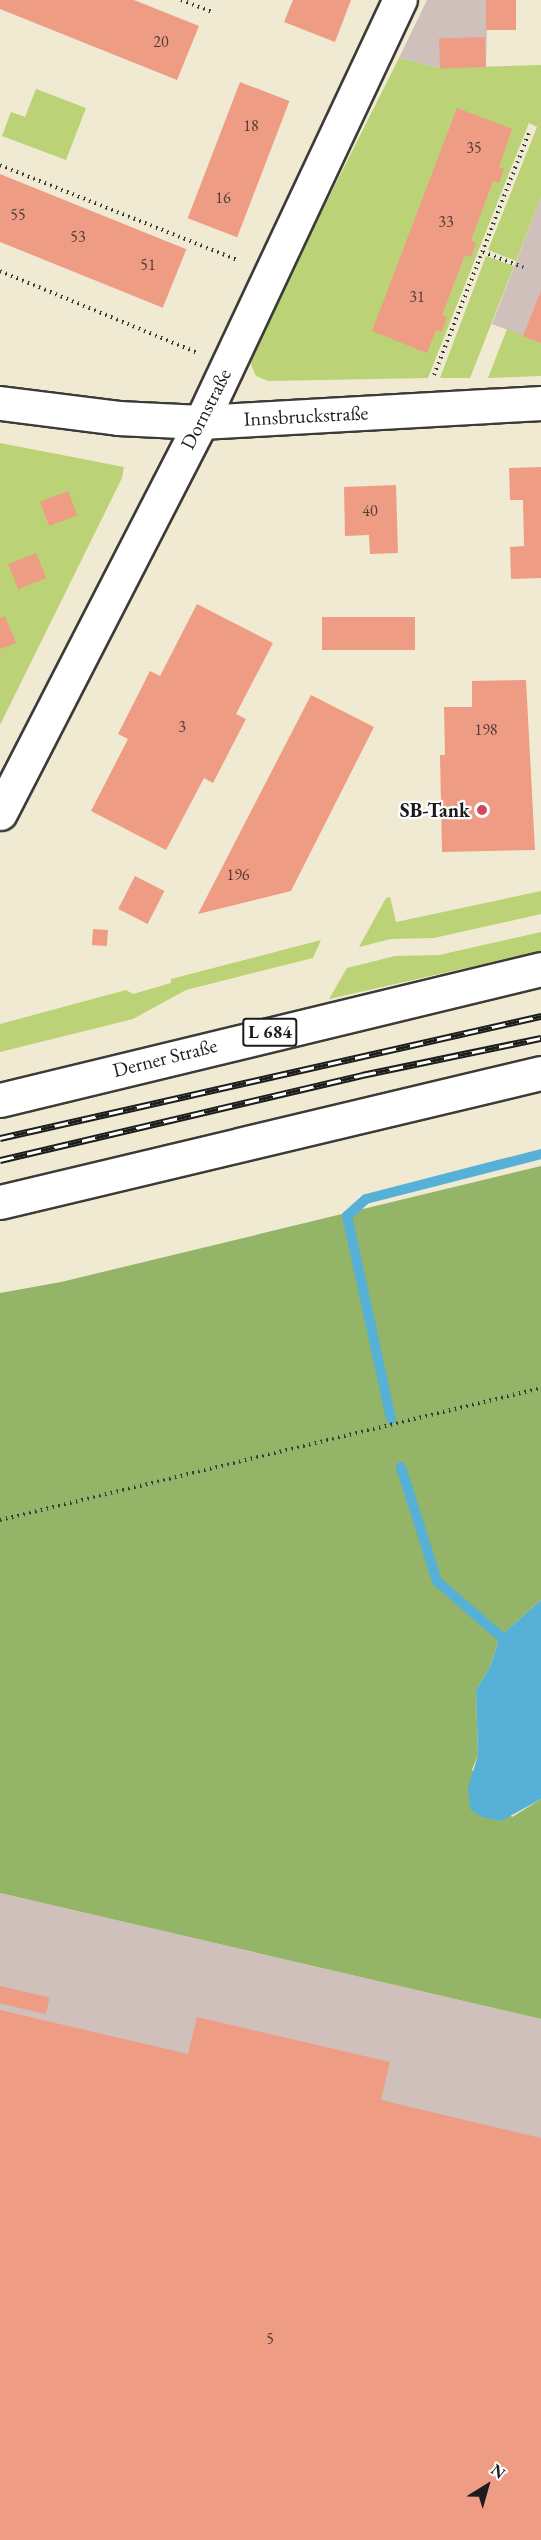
<!DOCTYPE html>
<meta charset="utf-8">
<style>
body{margin:0}
#map{position:relative;width:541px;height:2540px;overflow:hidden;background:#f1ead2;font-family:"EB Garamond",serif}
div>[style]{position:absolute}
[style*='--x']{left:calc(var(--x)*1px);top:calc(var(--y)*1px);width:calc(var(--w)*1px);rotate:calc(var(--a)*1deg)}
.industrial>*{inset:0;background:#d0c0bc}
.green>*{inset:0;background:#bbd276}
.forest>*{inset:0;background:#94b467}
.water>*{inset:0;background:#57b0d5}
.stream>*{height:10px;margin:-5px;padding:0 5px;transform-origin:5px;border-radius:5px;background:#57b0d5}
.building>*{inset:0;background:#ef9c84;transform-origin:0 0}
.path>*{height:4px;margin-top:-2px;transform-origin:0;background:repeating-linear-gradient(90deg,#3c3b37 0 1.5px,transparent 0 6px)}
.roads{filter:drop-shadow(2px 0 #3c3b37) drop-shadow(-2px 0 #3c3b37) drop-shadow(0 2px #3c3b37) drop-shadow(0 -2px #3c3b37)}
.street>*{height:33px;margin:-16.5px;padding:0 16.5px;transform-origin:16.5px;border-radius:16.5px;background:#fff}
.primary>*{height:33px;margin:-16.5px;padding:0 16.5px;transform-origin:16.5px;border-radius:16.5px;background:#fff}
.rail>*{height:7px;margin-top:-3.5px;transform-origin:0;background:repeating-linear-gradient(90deg,#fff 0 14px,#1c1c1c 0 28px);box-sizing:border-box;border-block:2px solid #1c1c1c}
.dots>*{width:16px;height:16px;translate:-50% -50%;box-sizing:border-box;border:3px solid #fff;border-radius:50%}
span{translate:-50% -50%;white-space:nowrap;text-align:center;line-height:1.15;-webkit-text-stroke:4.5px #fff;paint-order:stroke}
.number-label{font-size:16px;color:#513c36}
.number-label span{-webkit-text-stroke-width:0}
.shield-label span{padding:2px 4px;background:#fff;border:2px solid;border-radius:4px;-webkit-text-stroke-width:0}
.shield-label{font-size:18px;color:#1c1c1c;font-weight:700}
.street-label{font-size:20px;color:#1c1c1c}
.poi-label{font-size:20px;color:#1c1c1c;font-weight:700}
.right{translate:-100% -50%;text-align:right}
.north{position:absolute;left:457px;top:2456px;width:60px;height:60px;-webkit-text-stroke:4px #fff;paint-order:stroke;rotate:37deg;font-size:16px;font-weight:700;line-height:24px;text-align:center;color:#1c1c1c}
.north::after{content:'';display:block;margin:auto;width:21px;height:27px;background:#1c1c1c;clip-path:polygon(50% 0,100% 100%,50% 72%,0 100%)}
</style>
<div id="map">
<div class="industrial">
<div style="clip-path:polygon(427px 0,516px 0,516px 30px,487px 30px,486px 67px,440px 68px,399px 58px)"></div>
<div style="clip-path:polygon(541px 197px,541px 343px,492px 324px)"></div>
<div style="clip-path:polygon(0 1893px,541px 2019px,541px 2540px,0 2540px)"></div>
</div>
<div class="green">
<div style="clip-path:polygon(399px 58px,440px 68px,541px 65px,541px 197px,516px 261px,488px 250px,537px 127px,529px 123px,428px 378px,268px 381px,256px 376px,251px 365px,253px 348px)"></div>
<div style="clip-path:polygon(36px 89px,86px 108px,66px 160px,2px 136px,11px 112px,25px 117px)"></div>
<div style="clip-path:polygon(486px 256px,514px 266px,470px 378px,440px 378px)"></div>
<div style="clip-path:polygon(507px 329px,541px 343px,541px 376px,488px 378px)"></div>
<div style="clip-path:polygon(0 443px,124px 467px,122px 478px,0 725px)"></div>
<div style="clip-path:polygon(541px 891px,541px 914px,434px 938px,391px 939px,359px 947px,386px 898px,390px 897px,396px 922px)"></div>
<div style="clip-path:polygon(541px 932px,541px 951px,329px 999px,347px 968px,395px 956px,439px 955px)"></div>
<div style="clip-path:polygon(321px 940px,313px 958px,186px 990px,133px 1019px,0 1052px,0 1024px,126px 990px,133px 994px,171px 983px,171px 979px)"></div>
</div>
<div class="forest">
<div style="clip-path:polygon(541px 1166px,541px 1600px,500px 1636px,490px 1667px,476px 1690px,478px 1755px,472px 1770px,512px 1817px,541px 1799px,541px 2019px,0 1893px,0 1293px,61px 1282px)"></div>
</div>
<div class="water">
<div style="clip-path:polygon(541px 1600px,541px 1799px,501px 1821px,482px 1817px,470px 1809px,468px 1788px,478px 1755px,476px 1690px,490px 1667px,500px 1636px)"></div>
</div>
<div class="stream">
<div style="--x:391;--y:1419;--w:208;--a:-102.2"></div>
<div style="--x:347;--y:1216;--w:25;--a:-42"></div>
<div style="--x:366;--y:1199;--w:181;--a:-14.4"></div>
<div style="--x:401;--y:1467;--w:120;--a:72.5"></div>
<div style="--x:437;--y:1581;--w:84;--a:41.1"></div>
</div>
<div class="building">
<div style="clip-path:polygon(0 0,134px 0,199px 26px,177px 80px,0 9px)"></div>
<div style="clip-path:polygon(293px 0,351px 0,335px 42px,284px 22px)"></div>
<div style="left:486px;top:0;width:30px;height:30px"></div>
<div style="left:485px;top:37px;width:30px;height:46px;rotate:88deg"></div>
<div style="left:240px;top:82px;width:53px;height:146px;rotate:21deg"></div>
<div style="clip-path:polygon(457px 108px,512px 129px,499px 167px,504px 169px,499px 183px,493px 181px,471px 240px,476px 243px,471px 257px,465px 255px,442px 315px,447px 317px,442px 332px,436px 330px,427px 353px,372px 331px)"></div>
<div style="left:0;top:174px;width:201px;height:63px;rotate:22deg"></div>
<div style="clip-path:polygon(541px 291px,541px 343px,523px 336px)"></div>
<div style="clip-path:polygon(541px 467px,541px 578px,511px 579px,510px 547px,524px 546px,523px 500px,510px 500px,509px 468px)"></div>
<div style="clip-path:polygon(396px 485px,398px 553px,370px 554px,369px 535px,345px 536px,344px 487px)"></div>
<div style="left:68px;top:491px;width:26px;height:30px;rotate:69deg"></div>
<div style="left:36px;top:553px;width:27px;height:30px;rotate:68deg"></div>
<div style="clip-path:polygon(197px 604px,273px 643px,236px 714px,246px 719px,213px 783px,204px 778px,166px 850px,91px 811px,128px 739px,118px 734px,150px 671px,160px 676px)"></div>
<div style="clip-path:polygon(5px 616px,16px 643px,0 649px,0 618px)"></div>
<div style="left:415px;top:617px;width:33px;height:93px;rotate:90deg"></div>
<div style="clip-path:polygon(526px 680px,535px 850px,442px 852px,440px 755px,445px 755px,444px 707px,472px 707px,472px 681px)"></div>
<div style="clip-path:polygon(311px 695px,374px 727px,291px 891px,198px 914px)"></div>
<div style="left:135px;top:876px;width:33px;height:37px;rotate:27deg"></div>
<div style="left:93px;top:929px;width:15px;height:16px;rotate:4deg"></div>
<div style="left:0;top:1986px;width:51px;height:17px;rotate:13deg"></div>
<div style="clip-path:polygon(0 2010px,188px 2054px,197px 2017px,390px 2062px,381px 2100px,541px 2138px,541px 2540px,0 2540px)"></div>
</div>
<div class="path">
<div style="--x:181;--y:0;--w:34;--a:21"></div>
<div style="--x:0;--y:165;--w:256;--a:21.8"></div>
<div style="--x:483;--y:252;--w:43;--a:20.6"></div>
<div style="--x:0;--y:271;--w:212;--a:22.5"></div>
<div style="--x:434;--y:375;--w:260;--a:-68.6"></div>
<div style="--x:0;--y:1520;--w:557;--a:-13.71"></div>
</div>
<div class="roads">
<div class="street">
<div style="--x:0;--y:403;--w:119;--a:7.2"></div>
<div style="--x:118;--y:418;--w:83;--a:2.8"></div>
<div style="--x:201;--y:422;--w:341;--a:-3.2"></div>
<div style="--x:0;--y:813;--w:440;--a:-62.8"></div>
<div style="--x:201;--y:422;--w:467;--a:-64.8"></div>
</div>
<div class="primary">
<div style="--x:0;--y:1100;--w:557;--a:-13.61"></div>
<div style="--x:0;--y:1202;--w:556;--a:-13.41"></div>
</div>
</div>
<div class="rail">
<div style="--x:0;--y:1138;--w:555;--a:-12.71"></div>
<div style="--x:0;--y:1160;--w:372;--a:-13.2"></div>
<div style="--x:362;--y:1075;--w:183;--a:-11.7"></div>
</div>
<div class="dots">
<div style="left:482px;top:810px;background:#d1495b"></div>
</div>
<div class="number-label">
<span style="left:161px;top:42px">20</span>
<span style="left:251px;top:126px">18</span>
<span style="left:474px;top:148px">35</span>
<span style="left:223px;top:198px">16</span>
<span style="left:18px;top:215px">55</span>
<span style="left:446px;top:222px">33</span>
<span style="left:78px;top:237px">53</span>
<span style="left:148px;top:265px">51</span>
<span style="left:417px;top:297px">31</span>
<span style="left:370px;top:511px">40</span>
<span style="left:182px;top:727px">3</span>
<span style="left:486px;top:730px">198</span>
<span style="left:238px;top:875px">196</span>
<span style="left:270px;top:2339px">5</span>
</div>
<div class="shield-label">
<span style="left:270px;top:1032px">L 684</span>
</div>
<div class="street-label">
<span style="left:206px;top:409px;rotate:-63deg">Dornstraße</span>
<span style="left:306px;top:416px;rotate:-3deg">Innsbruckstraße</span>
<span style="left:165px;top:1058px;rotate:-14deg">Derner Straße</span>
</div>
<div class="poi-label">
<span class="right" style="left:470px;top:810px">SB-Tank</span>
</div>
<div class="north">N</div>
</div>
